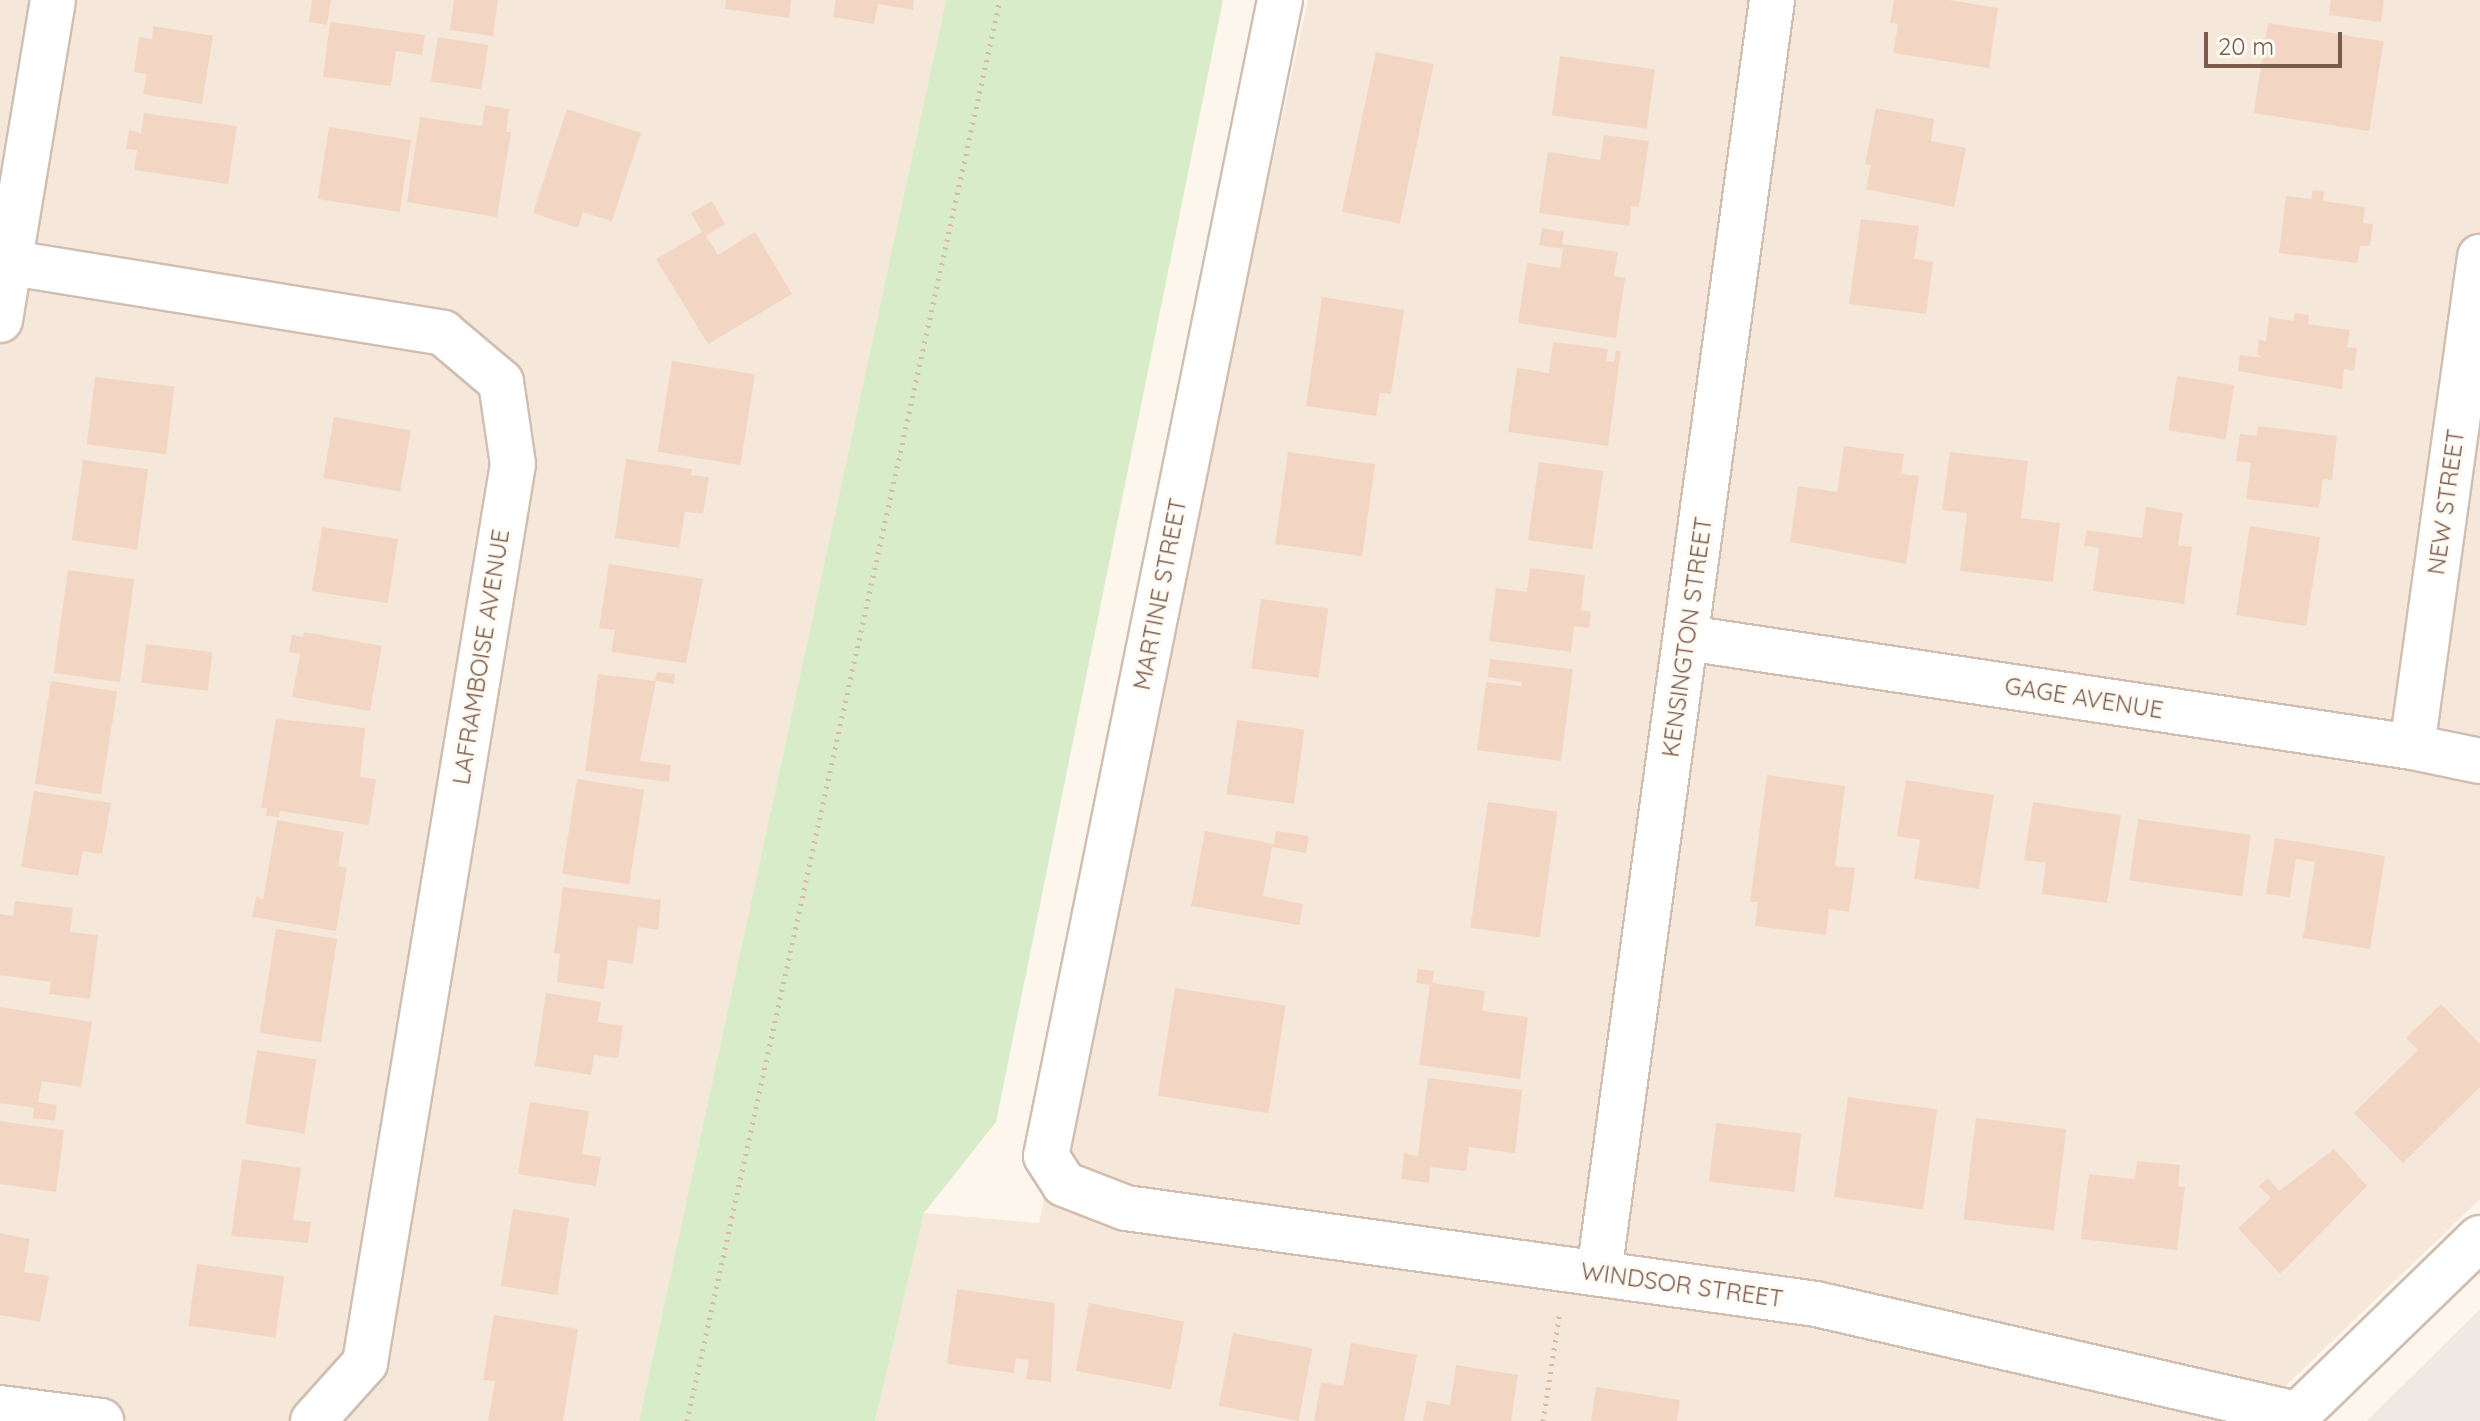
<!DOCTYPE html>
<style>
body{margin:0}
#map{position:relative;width:2480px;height:1421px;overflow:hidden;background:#fdf6ec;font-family:Quicksand,sans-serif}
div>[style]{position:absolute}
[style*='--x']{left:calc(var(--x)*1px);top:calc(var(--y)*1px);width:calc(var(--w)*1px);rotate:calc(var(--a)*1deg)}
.residential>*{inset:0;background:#f5e8da}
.industrial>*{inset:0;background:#efe9e4}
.green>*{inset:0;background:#d8ecc9}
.building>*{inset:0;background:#f3d5c3;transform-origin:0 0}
.path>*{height:5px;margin-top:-2.5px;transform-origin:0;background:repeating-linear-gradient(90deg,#d9b8a5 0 2px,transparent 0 8px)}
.roads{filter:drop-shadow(2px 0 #d1beb0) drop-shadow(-2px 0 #d1beb0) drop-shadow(0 2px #d1beb0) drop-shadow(0 -2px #d1beb0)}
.street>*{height:44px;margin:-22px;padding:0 22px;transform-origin:22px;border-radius:22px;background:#fff}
span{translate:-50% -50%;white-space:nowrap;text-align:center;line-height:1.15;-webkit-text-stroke:6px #fffaf3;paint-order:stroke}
.street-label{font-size:24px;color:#7a5c4d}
.scale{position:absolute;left:2204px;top:32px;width:138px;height:36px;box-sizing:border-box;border:4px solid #7a5c4d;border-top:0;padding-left:10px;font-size:24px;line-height:28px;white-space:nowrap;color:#7a5c4d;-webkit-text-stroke:6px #fffaf3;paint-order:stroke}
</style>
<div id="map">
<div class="residential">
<div style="clip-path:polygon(0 0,946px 0,639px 1421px,0 1421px)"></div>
<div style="clip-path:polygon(1308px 0,2480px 0,2480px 1199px,2249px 1421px,875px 1421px,924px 1213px,1039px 1223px)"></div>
</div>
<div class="industrial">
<div style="clip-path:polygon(2480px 1309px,2480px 1421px,2367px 1421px)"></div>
</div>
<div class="green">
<div style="clip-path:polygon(946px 0,1223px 0,996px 1122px,924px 1213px,875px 1421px,639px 1421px)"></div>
</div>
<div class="building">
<div style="clip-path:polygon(312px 0,331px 0,327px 25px,309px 22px)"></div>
<div style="clip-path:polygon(454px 0,498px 0,493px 36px,450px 30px)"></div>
<div style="clip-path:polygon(726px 0,791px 0,789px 18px,725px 9px)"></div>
<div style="clip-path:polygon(836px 0,914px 0,913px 10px,878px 4px,874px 24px,833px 17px)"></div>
<div style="clip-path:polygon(1894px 0,1949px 0,1998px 8px,1989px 68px,1893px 53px,1898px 24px,1890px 23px)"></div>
<div style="clip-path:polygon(2331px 0,2384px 0,2381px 22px,2329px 15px)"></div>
<div style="clip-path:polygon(330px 22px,425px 35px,422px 55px,396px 51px,391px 86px,323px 77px)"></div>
<div style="left:2268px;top:23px;width:117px;height:91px;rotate:9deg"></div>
<div style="clip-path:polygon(153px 26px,213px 36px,202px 104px,143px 94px,147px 74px,134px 72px,139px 37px,152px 39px)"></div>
<div style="left:438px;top:37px;width:51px;height:45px;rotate:9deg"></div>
<div style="left:1376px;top:52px;width:59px;height:163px;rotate:12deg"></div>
<div style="left:1560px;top:56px;width:96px;height:60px;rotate:8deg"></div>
<div style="clip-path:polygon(485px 105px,509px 109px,506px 132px,511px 132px,497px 217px,407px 202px,420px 117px,482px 126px)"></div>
<div style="clip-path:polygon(1876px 108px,1934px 119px,1931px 141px,1966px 148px,1954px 207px,1866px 189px,1871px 165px,1865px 164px)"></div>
<div style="clip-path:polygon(567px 109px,641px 133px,612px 221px,583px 212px,578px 228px,533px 213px)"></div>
<div style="clip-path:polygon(144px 113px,237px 126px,228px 184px,134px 170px,137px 150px,126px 149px,129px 130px,141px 133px)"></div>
<div style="left:329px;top:127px;width:83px;height:73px;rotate:9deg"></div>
<div style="clip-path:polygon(1604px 135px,1649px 141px,1639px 207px,1631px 206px,1629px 226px,1539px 213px,1548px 152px,1600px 160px)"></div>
<div style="clip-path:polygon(2313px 190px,2324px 192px,2323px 201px,2365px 207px,2363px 223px,2373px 224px,2370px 246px,2360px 246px,2357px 263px,2279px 253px,2286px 196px,2311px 199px)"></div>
<div style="clip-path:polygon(712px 201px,725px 224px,706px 236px,718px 255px,755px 232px,792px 294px,708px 344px,656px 259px,702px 232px,691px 213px)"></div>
<div style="clip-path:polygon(1861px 219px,1919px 226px,1914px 259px,1933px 262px,1926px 314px,1849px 304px)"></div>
<div style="clip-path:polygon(1542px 228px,1564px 232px,1562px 244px,1618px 252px,1614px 276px,1625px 278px,1616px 338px,1518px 323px,1527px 263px,1560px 268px,1563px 249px,1539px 245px)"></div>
<div style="clip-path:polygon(1322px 297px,1404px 310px,1391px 394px,1380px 393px,1376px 416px,1306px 406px)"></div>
<div style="clip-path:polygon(2295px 313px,2309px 315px,2308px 324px,2350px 330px,2347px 347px,2357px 348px,2354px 371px,2344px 369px,2342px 389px,2238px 371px,2240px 355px,2263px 358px,2257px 354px,2259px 340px,2266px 341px,2269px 317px,2293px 321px)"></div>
<div style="clip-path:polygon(1553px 342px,1608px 349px,1606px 361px,1614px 362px,1616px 350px,1621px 351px,1608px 446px,1508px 432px,1517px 368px,1549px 373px)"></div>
<div style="left:672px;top:361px;width:84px;height:92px;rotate:9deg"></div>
<div style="left:2177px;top:376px;width:58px;height:55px;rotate:9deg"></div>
<div style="left:95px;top:377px;width:80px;height:68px;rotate:7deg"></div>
<div style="left:334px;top:417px;width:78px;height:62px;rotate:10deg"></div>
<div style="clip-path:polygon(2258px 426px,2337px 436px,2332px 480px,2323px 479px,2319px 508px,2246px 499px,2251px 463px,2236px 461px,2240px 434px,2257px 436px)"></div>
<div style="clip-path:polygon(1844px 446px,1904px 454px,1901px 474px,1919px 476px,1906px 564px,1790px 542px,1798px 486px,1837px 492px)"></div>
<div style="left:1288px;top:452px;width:88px;height:93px;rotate:8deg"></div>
<div style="clip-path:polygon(1950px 452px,2028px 461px,2021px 518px,2060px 523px,2053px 582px,1960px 571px,1967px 513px,1942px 510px)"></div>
<div style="clip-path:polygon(626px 459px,692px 469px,691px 475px,709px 477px,703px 514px,685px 512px,679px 548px,615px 538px)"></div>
<div style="left:83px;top:460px;width:66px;height:81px;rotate:8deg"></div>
<div style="left:1539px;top:462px;width:65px;height:79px;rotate:8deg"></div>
<div style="clip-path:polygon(2146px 507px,2183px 513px,2178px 545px,2192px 547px,2184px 604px,2093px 591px,2099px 548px,2084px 546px,2087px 530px,2142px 538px)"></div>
<div style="left:2250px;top:526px;width:71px;height:90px;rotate:9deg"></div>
<div style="left:322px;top:527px;width:77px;height:65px;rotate:9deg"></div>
<div style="clip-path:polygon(609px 564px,703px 579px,686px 663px,611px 652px,615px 630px,599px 628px)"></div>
<div style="clip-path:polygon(1530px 568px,1585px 575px,1581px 610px,1591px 612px,1589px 628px,1574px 626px,1571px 652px,1489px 641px,1496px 588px,1527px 592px)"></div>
<div style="left:68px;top:570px;width:67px;height:104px;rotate:8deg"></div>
<div style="left:1261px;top:599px;width:68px;height:70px;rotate:8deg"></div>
<div style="clip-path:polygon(304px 632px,382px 646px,370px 711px,292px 697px,300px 654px,289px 652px,292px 635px,303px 637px)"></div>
<div style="left:146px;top:644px;width:67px;height:39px;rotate:7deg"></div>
<div style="clip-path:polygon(1490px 659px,1573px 669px,1561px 761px,1477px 750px,1486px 682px,1521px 686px,1522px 682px,1488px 677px)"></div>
<div style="clip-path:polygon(657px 672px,675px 674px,674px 684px,656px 681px,640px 761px,671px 765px,669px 782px,585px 771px,598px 674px,655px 681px)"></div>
<div style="left:51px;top:681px;width:67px;height:104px;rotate:9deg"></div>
<div style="clip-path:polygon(276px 719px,365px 728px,360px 777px,376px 779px,369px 825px,280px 811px,279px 817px,266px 816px,267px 808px,261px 808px)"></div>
<div style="left:1237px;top:720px;width:68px;height:75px;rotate:8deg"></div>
<div style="clip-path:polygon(1767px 775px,1845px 786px,1835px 866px,1855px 868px,1849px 912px,1829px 909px,1826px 935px,1755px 926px,1758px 902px,1750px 902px)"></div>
<div style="left:577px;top:779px;width:68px;height:96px;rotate:9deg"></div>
<div style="clip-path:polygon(1906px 780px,1994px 795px,1979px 889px,1914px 879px,1920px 840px,1897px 836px)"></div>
<div style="clip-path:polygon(34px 791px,111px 803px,102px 854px,83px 851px,78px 876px,21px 867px)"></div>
<div style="left:1488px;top:802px;width:70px;height:127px;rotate:8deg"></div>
<div style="clip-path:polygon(2033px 802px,2121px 815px,2107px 903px,2042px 894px,2046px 863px,2024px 860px)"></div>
<div style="left:2138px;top:819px;width:114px;height:62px;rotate:8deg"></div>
<div style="clip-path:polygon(277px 820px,344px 832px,338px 866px,347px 868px,336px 931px,252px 917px,256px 897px,263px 899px)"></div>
<div style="clip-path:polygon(1205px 831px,1274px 844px,1276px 831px,1309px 836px,1306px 853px,1272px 847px,1263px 896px,1303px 904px,1299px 925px,1191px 906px)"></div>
<div style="clip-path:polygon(2275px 838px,2385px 856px,2370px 949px,2303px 938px,2315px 862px,2296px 859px,2290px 897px,2266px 894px)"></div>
<div style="clip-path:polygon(563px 887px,661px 900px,658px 930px,638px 927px,633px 964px,608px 960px,604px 989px,557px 982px,560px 954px,554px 953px)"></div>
<div style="clip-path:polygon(15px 901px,73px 908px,70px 932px,98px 935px,90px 999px,49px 994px,51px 982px,0 975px,0 914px,13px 916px)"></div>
<div style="left:276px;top:929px;width:62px;height:105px;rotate:9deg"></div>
<div style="clip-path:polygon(1418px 969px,1434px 971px,1432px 983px,1485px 991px,1482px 1011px,1528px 1017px,1520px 1079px,1419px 1065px,1430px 985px,1416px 983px)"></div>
<div style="left:1175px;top:988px;width:112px;height:109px;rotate:9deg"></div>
<div style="clip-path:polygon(546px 993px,601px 1002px,598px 1022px,623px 1026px,618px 1058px,594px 1055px,591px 1075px,535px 1066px)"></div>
<div style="clip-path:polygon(2441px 1004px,2480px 1044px,2480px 1087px,2403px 1163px,2354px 1113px,2418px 1050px,2406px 1038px)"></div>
<div style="clip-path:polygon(0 1007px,92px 1022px,81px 1087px,42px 1081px,38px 1102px,57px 1105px,55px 1121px,33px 1118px,34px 1108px,0 1103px)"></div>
<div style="left:257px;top:1050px;width:60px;height:75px;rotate:9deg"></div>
<div style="clip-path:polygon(1428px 1078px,1522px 1090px,1515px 1153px,1469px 1147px,1466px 1171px,1430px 1167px,1429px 1183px,1401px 1179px,1404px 1153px,1418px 1156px)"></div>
<div style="left:1848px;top:1097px;width:90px;height:101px;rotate:8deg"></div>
<div style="clip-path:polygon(530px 1102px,589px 1111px,582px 1154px,601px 1157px,596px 1186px,518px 1174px)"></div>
<div style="left:1976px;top:1118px;width:91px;height:102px;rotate:7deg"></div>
<div style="clip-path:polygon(0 1121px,64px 1130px,56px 1192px,0 1184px)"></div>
<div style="left:1716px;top:1123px;width:86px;height:59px;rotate:7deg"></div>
<div style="clip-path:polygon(2334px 1149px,2367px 1186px,2280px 1274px,2238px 1228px,2271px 1198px,2259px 1186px,2268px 1178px,2279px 1191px)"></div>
<div style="clip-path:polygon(242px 1159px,301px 1168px,293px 1220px,311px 1222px,308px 1243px,231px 1236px)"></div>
<div style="clip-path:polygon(2137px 1161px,2180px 1165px,2178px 1186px,2185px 1187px,2177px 1250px,2081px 1239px,2089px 1174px,2135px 1179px)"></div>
<div style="left:513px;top:1209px;width:57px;height:78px;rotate:9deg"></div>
<div style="clip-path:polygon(0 1233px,30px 1239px,24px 1272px,49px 1276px,40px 1322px,0 1315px)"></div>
<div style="left:197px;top:1264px;width:88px;height:62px;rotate:8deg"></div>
<div style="clip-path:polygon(957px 1289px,1055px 1303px,1051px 1382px,1026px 1379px,1029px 1360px,1016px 1358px,1014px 1373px,947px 1364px)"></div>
<div style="left:1089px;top:1303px;width:97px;height:69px;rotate:11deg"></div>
<div style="clip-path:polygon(494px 1315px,578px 1329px,563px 1421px,488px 1421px,495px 1381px,483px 1380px)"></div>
<div style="left:1233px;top:1333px;width:81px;height:74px;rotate:11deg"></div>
<div style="clip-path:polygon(1351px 1343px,1417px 1355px,1404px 1421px,1314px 1421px,1321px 1382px,1343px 1386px)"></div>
<div style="clip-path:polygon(1456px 1365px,1518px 1375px,1511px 1421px,1423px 1421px,1427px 1401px,1450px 1405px)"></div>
<div style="clip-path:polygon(1596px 1387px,1680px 1400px,1677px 1421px,1591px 1421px)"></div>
</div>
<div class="path">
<div style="--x:687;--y:1421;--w:1455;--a:-77.58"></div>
<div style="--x:1543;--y:1421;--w:111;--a:-81.2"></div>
</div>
<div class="roads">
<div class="street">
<div style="--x:1280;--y:0;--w:1179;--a:101.44"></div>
<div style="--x:1046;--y:1156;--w:33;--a:57"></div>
<div style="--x:1064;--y:1184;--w:66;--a:21.2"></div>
<div style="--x:1126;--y:1208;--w:697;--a:7.92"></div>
<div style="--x:1816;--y:1304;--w:493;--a:12.9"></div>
<div style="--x:0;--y:261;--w:449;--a:9.2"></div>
<div style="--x:443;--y:333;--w:76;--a:40.2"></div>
<div style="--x:501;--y:382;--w:83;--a:81.7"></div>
<div style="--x:513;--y:464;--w:911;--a:99.35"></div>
<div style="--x:365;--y:1363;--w:78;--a:131.9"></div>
<div style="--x:0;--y:320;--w:324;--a:-80.6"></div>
<div style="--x:1687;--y:638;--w:733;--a:8.55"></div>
<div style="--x:2412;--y:747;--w:69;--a:11.6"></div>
<div style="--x:2412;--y:747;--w:495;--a:-82.1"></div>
<div style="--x:1599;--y:1273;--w:1285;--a:-82.26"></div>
<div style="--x:0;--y:1408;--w:102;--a:7.3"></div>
<div style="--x:2291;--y:1421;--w:263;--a:-44.1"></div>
</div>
</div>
<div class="street-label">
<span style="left:2446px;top:502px;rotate:-82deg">NEW STREET</span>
<span style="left:1160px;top:594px;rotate:-79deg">MARTINE STREET</span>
<span style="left:1687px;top:637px;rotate:-82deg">KENSINGTON STREET</span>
<span style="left:481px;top:657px;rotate:-81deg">LAFRAMBOISE AVENUE</span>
<span style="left:2084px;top:698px;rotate:9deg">GAGE AVENUE</span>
<span style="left:1682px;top:1285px;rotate:8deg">WINDSOR STREET</span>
</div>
<div class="scale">20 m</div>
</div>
